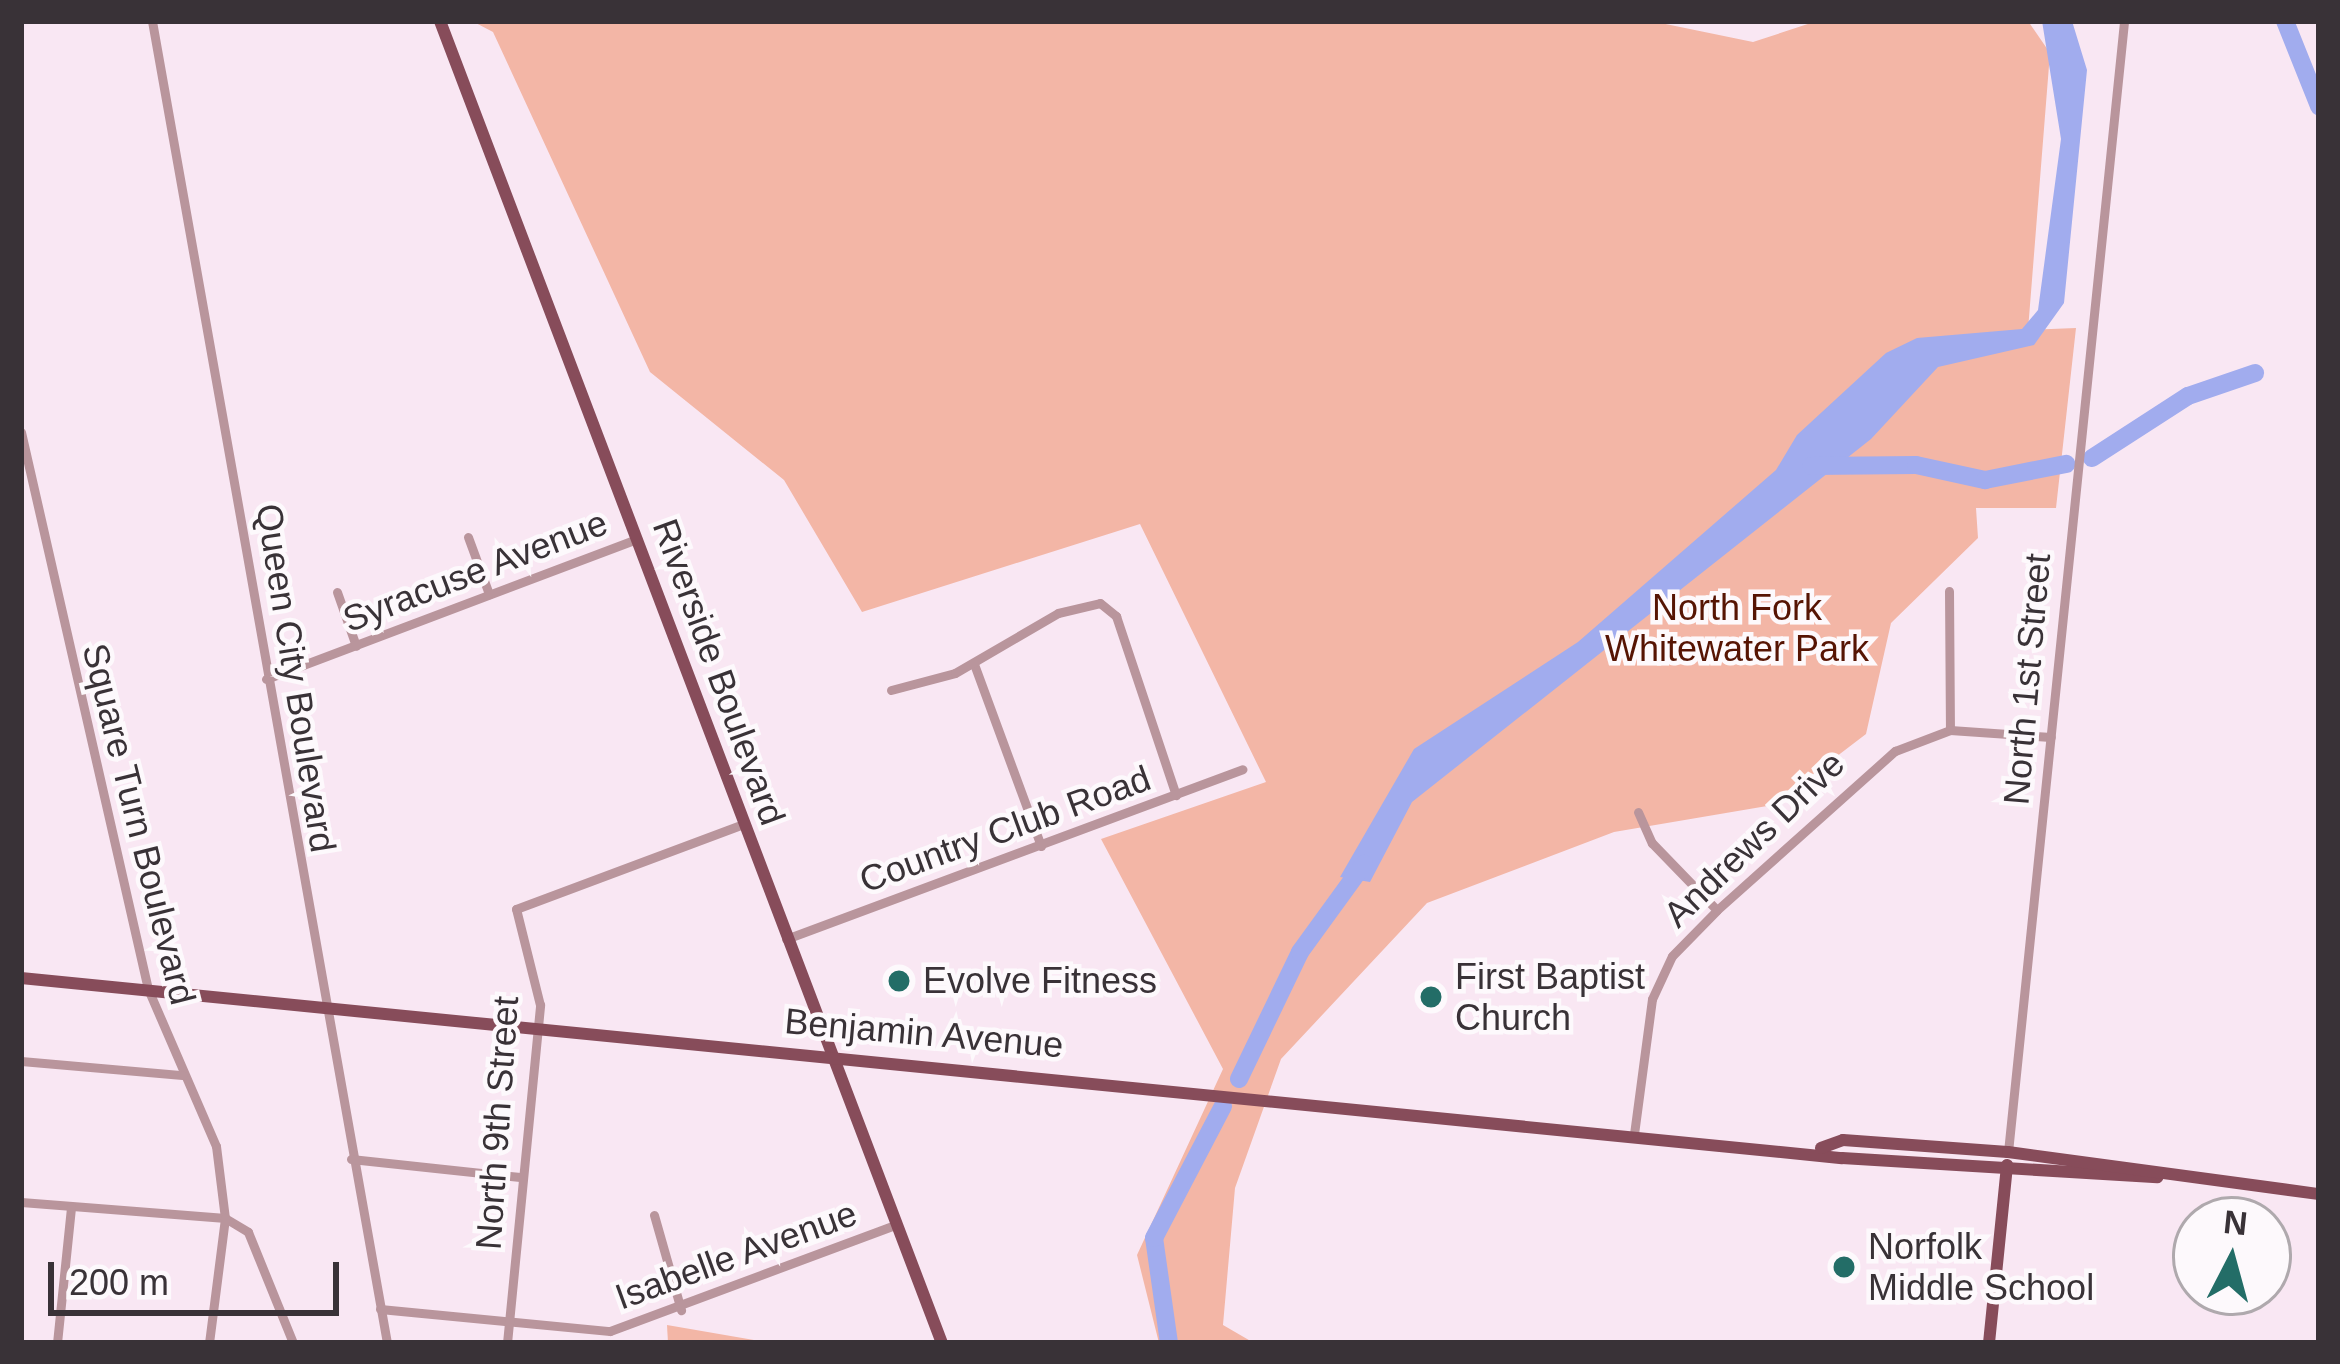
<!DOCTYPE html>
<style>
body{margin:0}
#map{position:relative;width:2340px;height:1364px;overflow:hidden;background:#f9e7f3;font-family:Helvetica,sans-serif}
div>[style]{position:absolute}
[style*='--x']{left:calc(var(--x)*1px);top:calc(var(--y)*1px);width:calc(var(--w)*1px);rotate:calc(var(--a)*1deg)}
.green>*{inset:0;background:#f3b6a6}
.water>*{inset:0;background:#a1acee}
.river>*{height:18px;margin:-9px;padding:0 9px;transform-origin:9px;border-radius:9px;background:#a1acee}
.minor>*{height:9px;margin:-4.5px;padding:0 4.5px;transform-origin:4.5px;border-radius:4.5px;background:#b9959c}
.major>*{height:12px;margin:-6px;padding:0 6px;transform-origin:6px;border-radius:6px;background:#874c5a}
.dots>*{width:33px;height:33px;translate:-50% -50%;box-sizing:border-box;border:6px solid #fdf9fc;border-radius:50%}
span{translate:-50% -50%;white-space:nowrap;text-align:center;line-height:1.15;-webkit-text-stroke:9px #fdf9fc;paint-order:stroke}
.street-label{font-size:36px;color:#393237}
.park-label{font-size:36px;color:#561403}
.poi-label{font-size:36px;color:#393237}
.left{translate:0 -50%;text-align:left}
.frame{position:absolute;inset:0;border:24px solid #393237;pointer-events:none}
.north{position:absolute;left:2172px;top:1196px;width:120px;height:120px;box-sizing:border-box;background:#fdf9fc;border:3px solid #afa9ad;border-radius:50%;rotate:6deg;font-size:33px;font-weight:700;line-height:48px;text-align:center;color:#393237}
.north::after{content:'';display:block;margin:auto;width:42px;height:54px;background:#236d67;clip-path:polygon(50% 0,100% 100%,50% 72%,0 100%)}
.scale{position:absolute;left:48px;top:1262px;width:291px;height:54px;box-sizing:border-box;border:6px solid #393237;border-top:0;padding-left:15px;font-size:36px;line-height:42px;white-space:nowrap;color:#393237;-webkit-text-stroke:9px #fdf9fc;paint-order:stroke}
</style>
<div id="map">
<div class="green">
<div style="clip-path:polygon(472px 21px,1651px 21px,1753px 42px,1817px 21px,2028px 21px,2050px 53px,2028px 330px,2076px 328px,2056px 508px,1976px 508px,1978px 538px,1891px 623px,1866px 734px,1773px 805px,1614px 832px,1427px 903px,1281px 1059px,1235px 1188px,1223px 1325px,1254px 1343px,1159px 1343px,1137px 1255px,1223px 1069px,1101px 839px,1266px 782px,1140px 524px,862px 612px,784px 480px,650px 372px,493px 32px)"></div>
<div style="clip-path:polygon(667px 1325px,771px 1343px,668px 1343px)"></div>
</div>
<div class="water">
<div style="clip-path:polygon(2042px 21px,2072px 21px,2087px 70px,2064px 303px,2034px 345px,1938px 367px,1871px 439px,1412px 802px,1370px 882px,1340px 877px,1414px 749px,1578px 642px,1776px 470px,1797px 435px,1886px 353px,1917px 338px,2022px 329px,2038px 310px,2061px 139px)"></div>
</div>
<div class="river">
<div style="--x:2285;--y:21;--w:92;--a:68.2"></div>
<div style="--x:2092;--y:458;--w:114;--a:-32.9"></div>
<div style="--x:2188;--y:396;--w:71;--a:-18.9"></div>
<div style="--x:1811;--y:466;--w:105;--a:-0.5"></div>
<div style="--x:1916;--y:465;--w:71;--a:12.3"></div>
<div style="--x:1985;--y:480;--w:83;--a:-11.2"></div>
<div style="--x:1239;--y:1079;--w:141;--a:-64.3"></div>
<div style="--x:1300;--y:952;--w:109;--a:-54"></div>
<div style="--x:1169;--y:1343;--w:106;--a:-98.1"></div>
<div style="--x:1154;--y:1238;--w:149;--a:-62.4"></div>
</div>
<div class="minor">
<div style="--x:152;--y:21;--w:1343;--a:79.92"></div>
<div style="--x:21;--y:432;--w:571;--a:77.16"></div>
<div style="--x:148;--y:989;--w:171;--a:66.6"></div>
<div style="--x:216;--y:1146;--w:73;--a:82.9"></div>
<div style="--x:225;--y:1218;--w:27;--a:31"></div>
<div style="--x:248;--y:1232;--w:120;--a:67.9"></div>
<div style="--x:468;--y:537;--w:61;--a:69.8"></div>
<div style="--x:1949;--y:591;--w:139;--a:89.6"></div>
<div style="--x:337;--y:592;--w:57;--a:70.6"></div>
<div style="--x:974;--y:664;--w:194;--a:69.8"></div>
<div style="--x:266;--y:679;--w:397;--a:-20.7"></div>
<div style="--x:891;--y:690;--w:66;--a:-14.9"></div>
<div style="--x:955;--y:673;--w:119;--a:-30.2"></div>
<div style="--x:1058;--y:613;--w:43;--a:-13.4"></div>
<div style="--x:1100;--y:603;--w:21;--a:39"></div>
<div style="--x:1116;--y:616;--w:189;--a:71.5"></div>
<div style="--x:1638;--y:812;--w:34;--a:66"></div>
<div style="--x:1652;--y:843;--w:93;--a:45.9"></div>
<div style="--x:786;--y:939;--w:487;--a:-20.4"></div>
<div style="--x:21;--y:1061;--w:162;--a:5"></div>
<div style="--x:1634;--y:1134;--w:136;--a:-82.4"></div>
<div style="--x:1652;--y:999;--w:47;--a:-65.1"></div>
<div style="--x:1672;--y:956;--w:64;--a:-45.6"></div>
<div style="--x:1717;--y:910;--w:239;--a:-41.8"></div>
<div style="--x:1895;--y:751;--w:59;--a:-20.9"></div>
<div style="--x:1950;--y:730;--w:101;--a:4"></div>
<div style="--x:2008;--y:1152;--w:1137;--a:-84.14"></div>
<div style="--x:351;--y:1159;--w:170;--a:6.1"></div>
<div style="--x:21;--y:1202;--w:205;--a:4.5"></div>
<div style="--x:225;--y:1218;--w:126;--a:97.3"></div>
<div style="--x:654;--y:1215;--w:99;--a:74.1"></div>
<div style="--x:380;--y:1309;--w:231;--a:5.5"></div>
<div style="--x:610;--y:1331;--w:304;--a:-20.4"></div>
<div style="--x:57;--y:1343;--w:137;--a:-84.1"></div>
<div style="--x:507;--y:1343;--w:340;--a:-84.4"></div>
<div style="--x:540;--y:1005;--w:99;--a:-104"></div>
<div style="--x:516;--y:909;--w:242;--a:-20.5"></div>
</div>
<div class="major">
<div style="--x:440;--y:21;--w:1414;--a:69.21"></div>
<div style="--x:21;--y:978;--w:1830;--a:5.65"></div>
<div style="--x:1842;--y:1158;--w:316;--a:3.5"></div>
<div style="--x:1821;--y:1148;--w:23;--a:-20"></div>
<div style="--x:1843;--y:1140;--w:165;--a:4.2"></div>
<div style="--x:2008;--y:1152;--w:314;--a:7.7"></div>
<div style="--x:1989;--y:1343;--w:179;--a:-84.2"></div>
</div>
<div class="dots">
<div style="left:899px;top:981px;background:#236d67"></div>
<div style="left:1431px;top:997px;background:#236d67"></div>
<div style="left:1844px;top:1267px;background:#236d67"></div>
</div>
<div class="street-label">
<span style="left:475px;top:571px;rotate:-21deg">Syracuse Avenue</span>
<span style="left:719px;top:672px;rotate:70deg">Riverside Boulevard</span>
<span style="left:296px;top:678px;rotate:81deg">Queen City Boulevard</span>
<span style="left:2027px;top:679px;rotate:-85deg">North 1st Street</span>
<span style="left:139px;top:824px;rotate:76deg">Square Turn Boulevard</span>
<span style="left:1005px;top:829px;rotate:-20deg">Country Club Road</span>
<span style="left:1754px;top:839px;rotate:-44deg">Andrews Drive</span>
<span style="left:924px;top:1033px;rotate:5deg">Benjamin Avenue</span>
<span style="left:497px;top:1123px;rotate:-86deg">North 9th Street</span>
<span style="left:736px;top:1255px;rotate:-20deg">Isabelle Avenue</span>
</div>
<div class="park-label">
<span style="left:1737px;top:628px">North Fork<br>Whitewater Park</span>
</div>
<div class="poi-label">
<span class="left" style="left:1455px;top:997px">First Baptist<br>Church</span>
<span class="left" style="left:923px;top:981px">Evolve Fitness</span>
<span class="left" style="left:1868px;top:1267px">Norfolk<br>Middle School</span>
</div>
<div class="frame"></div>
<div class="north">N</div>
<div class="scale">200 m</div>
</div>
